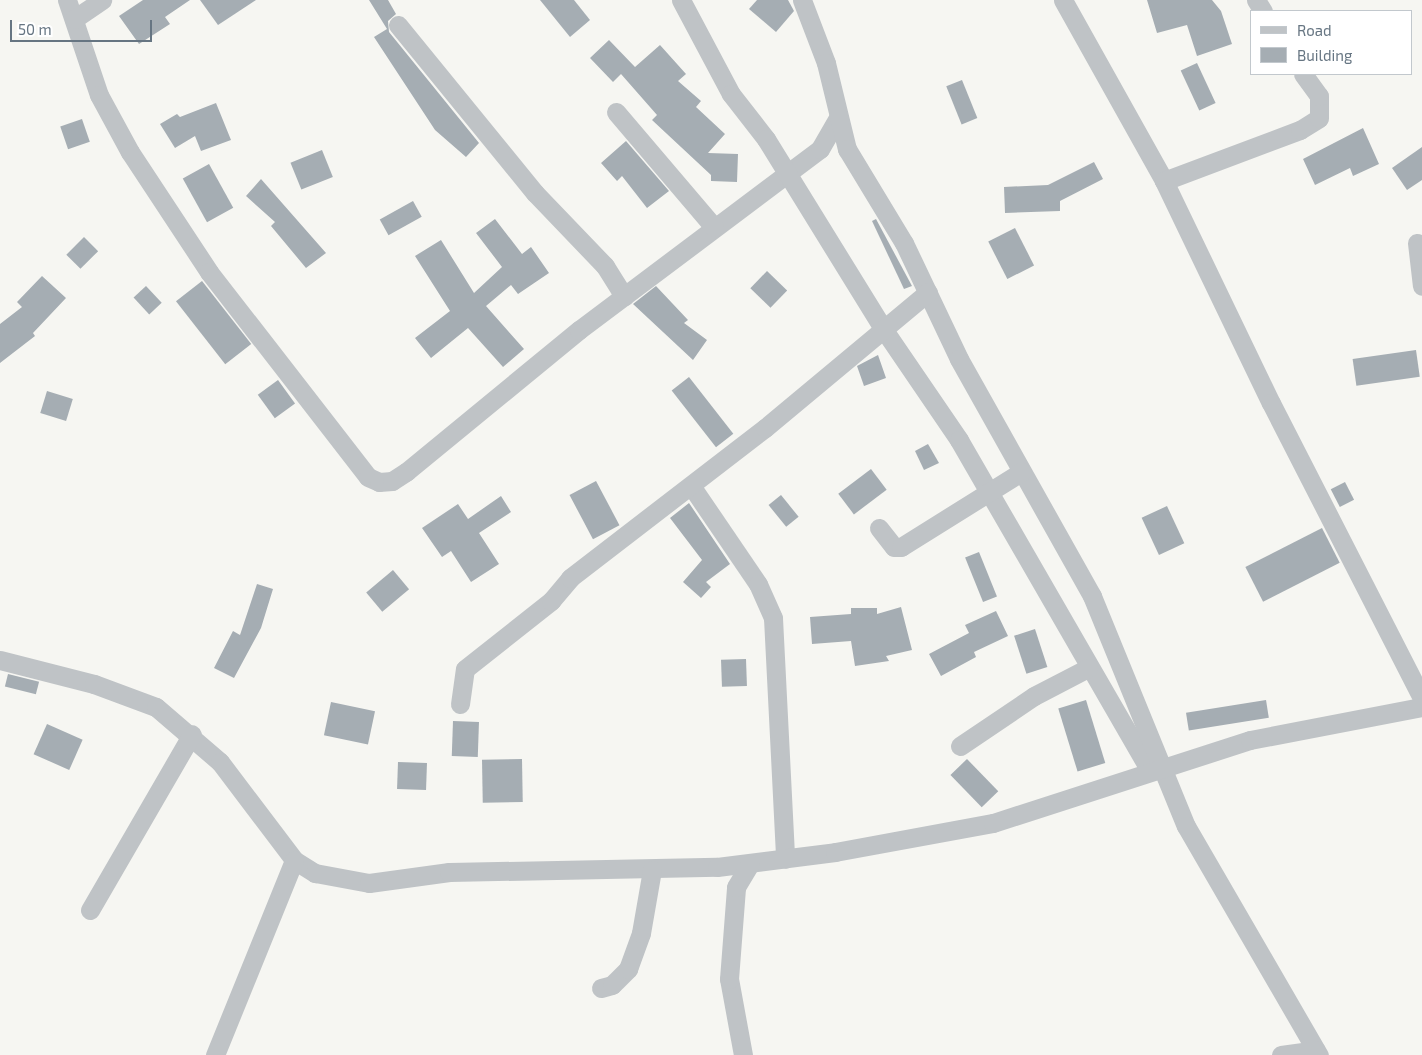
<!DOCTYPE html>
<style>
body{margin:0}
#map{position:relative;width:1422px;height:1055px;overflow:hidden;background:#f6f6f2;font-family:"Exo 2",sans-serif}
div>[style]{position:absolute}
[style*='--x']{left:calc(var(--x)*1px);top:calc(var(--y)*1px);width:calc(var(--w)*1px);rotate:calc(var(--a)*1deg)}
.building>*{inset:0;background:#a5adb3;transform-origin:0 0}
.minor>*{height:19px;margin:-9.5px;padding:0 9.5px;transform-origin:9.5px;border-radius:9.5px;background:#bfc3c6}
span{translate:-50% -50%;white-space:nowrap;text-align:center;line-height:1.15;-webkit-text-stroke:5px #fff;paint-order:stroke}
.legend{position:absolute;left:1250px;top:10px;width:162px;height:65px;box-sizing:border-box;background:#fff;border:1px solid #c2c8cd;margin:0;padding:6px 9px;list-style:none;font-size:15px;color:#667582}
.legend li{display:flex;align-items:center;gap:10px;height:25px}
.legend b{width:25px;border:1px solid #c2c8cd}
.scale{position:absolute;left:10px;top:20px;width:142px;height:22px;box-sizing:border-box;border:2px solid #667582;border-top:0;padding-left:6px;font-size:15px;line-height:18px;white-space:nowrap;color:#667582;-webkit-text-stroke:4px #fff;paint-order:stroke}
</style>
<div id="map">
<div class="building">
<div style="clip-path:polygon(143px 0,190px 0,165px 17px,170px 24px,139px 44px,119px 16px)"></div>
<div style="clip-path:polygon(200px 0,256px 0,218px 25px)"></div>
<div style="clip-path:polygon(369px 0,388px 0,396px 14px,388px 21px,389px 32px,479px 143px,466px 157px,435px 130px,374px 37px,387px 29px)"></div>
<div style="clip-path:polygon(540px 0,574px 0,590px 20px,570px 37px)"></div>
<div style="clip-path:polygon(757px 0,788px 0,794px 11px,776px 32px,749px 9px)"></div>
<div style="clip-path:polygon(1147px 0,1212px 0,1221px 11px,1232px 44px,1197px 56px,1187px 25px,1157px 33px)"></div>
<div style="clip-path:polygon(609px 40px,635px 67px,660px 45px,686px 74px,678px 81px,701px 101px,696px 107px,725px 134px,708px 153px,738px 154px,737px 182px,711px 181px,711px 175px,652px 120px,657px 115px,621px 74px,613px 82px,590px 58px)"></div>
<div style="left:1197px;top:63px;width:44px;height:18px;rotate:65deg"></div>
<div style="left:962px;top:80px;width:41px;height:17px;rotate:68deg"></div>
<div style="clip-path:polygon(216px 103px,231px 140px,201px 151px,195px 136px,175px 148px,160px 124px,177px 114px,180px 117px)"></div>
<div style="left:82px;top:119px;width:24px;height:23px;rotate:71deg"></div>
<div style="clip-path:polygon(1363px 128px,1379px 164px,1353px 176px,1350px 168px,1315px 185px,1303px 159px)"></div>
<div style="clip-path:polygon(626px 141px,669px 191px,647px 208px,622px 176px,617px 181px,601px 163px)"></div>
<div style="clip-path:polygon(1422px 147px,1422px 180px,1407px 190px,1392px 168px)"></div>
<div style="left:322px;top:150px;width:29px;height:34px;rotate:68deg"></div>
<div style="clip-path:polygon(1094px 162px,1103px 179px,1060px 201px,1060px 211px,1005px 213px,1004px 187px,1048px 185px)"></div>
<div style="left:209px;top:164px;width:50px;height:30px;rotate:61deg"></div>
<div style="clip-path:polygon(261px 179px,326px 253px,306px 268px,271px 226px,275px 222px,246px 196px)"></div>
<div style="left:413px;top:201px;width:18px;height:38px;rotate:61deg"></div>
<div style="clip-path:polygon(495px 219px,522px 254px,531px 247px,549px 273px,518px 294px,511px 285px,486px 306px,524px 349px,503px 367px,468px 328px,431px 358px,415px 338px,450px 311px,415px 256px,441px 240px,474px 293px,502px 267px,476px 233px)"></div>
<div style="clip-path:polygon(876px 219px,912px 286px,904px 289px,872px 221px)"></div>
<div style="left:1015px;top:228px;width:42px;height:30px;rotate:63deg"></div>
<div style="left:84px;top:237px;width:20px;height:25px;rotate:45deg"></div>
<div style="left:767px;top:271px;width:28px;height:24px;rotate:44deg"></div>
<div style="clip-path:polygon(42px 276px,66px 298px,33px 333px,35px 336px,0 363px,0 324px,22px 307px,17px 302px)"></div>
<div style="left:202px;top:281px;width:80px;height:33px;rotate:52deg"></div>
<div style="left:146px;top:286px;width:23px;height:17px;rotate:47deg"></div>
<div style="clip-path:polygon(656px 286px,688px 320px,684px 323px,707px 340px,693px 360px,633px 304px)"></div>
<div style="left:1416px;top:350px;width:27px;height:64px;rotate:82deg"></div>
<div style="clip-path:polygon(878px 355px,886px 378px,864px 386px,857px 366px)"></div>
<div style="left:689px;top:377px;width:72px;height:22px;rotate:52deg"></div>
<div style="left:278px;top:380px;width:29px;height:25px;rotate:54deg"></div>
<div style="left:47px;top:391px;width:27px;height:23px;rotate:17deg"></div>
<div style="clip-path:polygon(928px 444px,939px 463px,924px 470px,915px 451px)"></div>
<div style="left:871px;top:469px;width:26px;height:41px;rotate:53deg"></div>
<div style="left:596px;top:481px;width:50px;height:30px;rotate:62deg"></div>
<div style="left:1345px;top:482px;width:20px;height:16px;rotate:63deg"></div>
<div style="left:781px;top:495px;width:28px;height:16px;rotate:51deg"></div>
<div style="clip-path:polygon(501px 496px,511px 512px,479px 533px,499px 564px,471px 582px,451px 551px,442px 557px,422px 528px,458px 504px,468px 519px)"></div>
<div style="clip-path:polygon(689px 503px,730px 564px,706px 582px,711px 587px,701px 598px,683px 582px,702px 560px,670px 518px)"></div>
<div style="left:1167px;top:506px;width:41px;height:28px;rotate:65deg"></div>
<div style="left:1322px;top:528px;width:39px;height:86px;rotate:63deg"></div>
<div style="left:979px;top:552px;width:48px;height:15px;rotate:68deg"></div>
<div style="left:393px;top:570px;width:25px;height:35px;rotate:50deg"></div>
<div style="clip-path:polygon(257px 584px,273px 589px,261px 628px,234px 678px,214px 668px,233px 631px,240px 635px)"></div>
<div style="clip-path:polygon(901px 607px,912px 650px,886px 656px,889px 661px,855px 666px,851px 641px,812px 644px,810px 617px,851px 614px,851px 608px,877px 608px,877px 614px)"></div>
<div style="clip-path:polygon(996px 611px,1008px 636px,974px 652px,976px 657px,941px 676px,929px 654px,969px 633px,965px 625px)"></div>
<div style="left:1035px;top:629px;width:40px;height:22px;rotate:72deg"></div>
<div style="left:746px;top:659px;width:27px;height:25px;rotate:88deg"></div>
<div style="left:8px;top:674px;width:32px;height:13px;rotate:14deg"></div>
<div style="left:1086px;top:700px;width:66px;height:29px;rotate:73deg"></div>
<div style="left:1266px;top:700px;width:18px;height:81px;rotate:81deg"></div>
<div style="left:331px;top:702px;width:45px;height:34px;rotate:12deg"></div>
<div style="left:453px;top:721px;width:26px;height:35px;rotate:2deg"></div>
<div style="left:47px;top:724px;width:39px;height:33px;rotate:24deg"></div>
<div style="left:522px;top:759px;width:43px;height:40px;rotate:89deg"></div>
<div style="left:967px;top:759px;width:45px;height:23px;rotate:46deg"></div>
<div style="left:398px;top:762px;width:29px;height:27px;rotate:2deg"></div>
</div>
<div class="minor">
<div style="--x:67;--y:0;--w:100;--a:71.4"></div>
<div style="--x:99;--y:95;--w:65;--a:61.5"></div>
<div style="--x:130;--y:152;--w:144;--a:56.6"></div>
<div style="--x:209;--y:272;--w:259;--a:52.2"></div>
<div style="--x:368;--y:477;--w:12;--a:24"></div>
<div style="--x:379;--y:482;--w:13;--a:-4"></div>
<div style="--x:392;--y:481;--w:17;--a:-33"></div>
<div style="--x:406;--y:472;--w:224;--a:-39.4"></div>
<div style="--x:579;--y:330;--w:301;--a:-36.9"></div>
<div style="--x:820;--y:149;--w:36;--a:-60"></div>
<div style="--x:681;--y:0;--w:106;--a:62"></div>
<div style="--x:731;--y:94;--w:57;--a:52.1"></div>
<div style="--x:766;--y:139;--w:221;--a:58.3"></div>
<div style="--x:882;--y:327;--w:137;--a:55.7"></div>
<div style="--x:959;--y:440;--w:382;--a:60"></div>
<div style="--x:802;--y:0;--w:67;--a:69.1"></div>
<div style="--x:826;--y:63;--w:89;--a:76.3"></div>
<div style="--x:847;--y:149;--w:110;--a:58.8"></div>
<div style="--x:904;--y:243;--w:128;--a:64.6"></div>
<div style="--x:959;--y:359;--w:272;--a:60.7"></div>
<div style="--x:1092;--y:596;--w:248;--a:67.8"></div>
<div style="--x:1186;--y:826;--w:265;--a:59.9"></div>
<div style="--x:1063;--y:0;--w:207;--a:60.8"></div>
<div style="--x:1164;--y:181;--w:246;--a:64.3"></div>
<div style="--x:1271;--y:403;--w:331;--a:62.9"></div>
<div style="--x:1256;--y:0;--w:13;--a:58"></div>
<div style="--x:74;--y:19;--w:34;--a:-34"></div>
<div style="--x:398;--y:25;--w:217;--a:50.8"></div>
<div style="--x:535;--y:193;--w:101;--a:46.2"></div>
<div style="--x:605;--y:266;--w:36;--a:58"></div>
<div style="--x:616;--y:112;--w:151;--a:49.6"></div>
<div style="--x:1164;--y:181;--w:145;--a:-20.6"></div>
<div style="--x:1300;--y:130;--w:22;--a:-32"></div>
<div style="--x:1319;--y:118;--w:22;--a:-90"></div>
<div style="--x:1319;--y:96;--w:27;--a:-126"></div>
<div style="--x:1417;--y:243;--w:43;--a:83.4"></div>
<div style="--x:692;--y:487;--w:117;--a:55.8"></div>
<div style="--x:758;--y:584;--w:37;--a:66"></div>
<div style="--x:773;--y:618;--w:241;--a:87.1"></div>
<div style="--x:879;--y:528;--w:24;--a:52"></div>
<div style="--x:894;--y:547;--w:7;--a:0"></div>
<div style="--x:901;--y:547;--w:142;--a:-32"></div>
<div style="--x:0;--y:660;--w:97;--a:14.3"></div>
<div style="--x:94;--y:684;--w:66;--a:20.4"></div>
<div style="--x:156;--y:707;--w:84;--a:40.7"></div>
<div style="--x:220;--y:762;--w:123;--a:52.9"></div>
<div style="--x:294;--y:860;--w:25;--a:32"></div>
<div style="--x:315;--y:873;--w:55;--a:10.5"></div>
<div style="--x:369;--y:883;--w:81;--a:-7.8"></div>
<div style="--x:449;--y:872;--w:268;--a:-1.1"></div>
<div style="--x:717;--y:867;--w:119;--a:-7.2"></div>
<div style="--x:835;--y:852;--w:161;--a:-10.4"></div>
<div style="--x:993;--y:823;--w:270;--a:-17.9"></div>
<div style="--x:1250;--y:740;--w:175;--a:-10.9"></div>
<div style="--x:460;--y:704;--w:35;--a:-82"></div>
<div style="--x:465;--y:669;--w:110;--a:-38.3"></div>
<div style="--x:551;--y:601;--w:30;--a:-50"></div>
<div style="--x:570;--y:578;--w:246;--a:-37.6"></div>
<div style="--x:765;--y:428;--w:212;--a:-39.8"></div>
<div style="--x:960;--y:746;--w:89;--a:-34"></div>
<div style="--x:1034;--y:696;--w:61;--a:-27.4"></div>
<div style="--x:90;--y:910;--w:203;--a:-59.9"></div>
<div style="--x:601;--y:988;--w:11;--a:-15"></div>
<div style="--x:612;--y:985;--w:23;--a:-45"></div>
<div style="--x:628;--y:969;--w:38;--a:-70"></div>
<div style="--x:641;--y:933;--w:64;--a:-80.1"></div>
<div style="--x:215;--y:1055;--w:210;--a:-67.9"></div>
<div style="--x:743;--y:1055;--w:77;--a:-100.4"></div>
<div style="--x:729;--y:979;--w:92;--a:-85.6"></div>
<div style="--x:736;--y:887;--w:27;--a:-59"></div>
<div style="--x:1281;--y:1055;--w:35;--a:-8"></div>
</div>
<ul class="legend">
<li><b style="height:6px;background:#bfc3c6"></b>Road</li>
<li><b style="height:14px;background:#a5adb3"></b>Building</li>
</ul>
<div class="scale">50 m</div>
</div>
